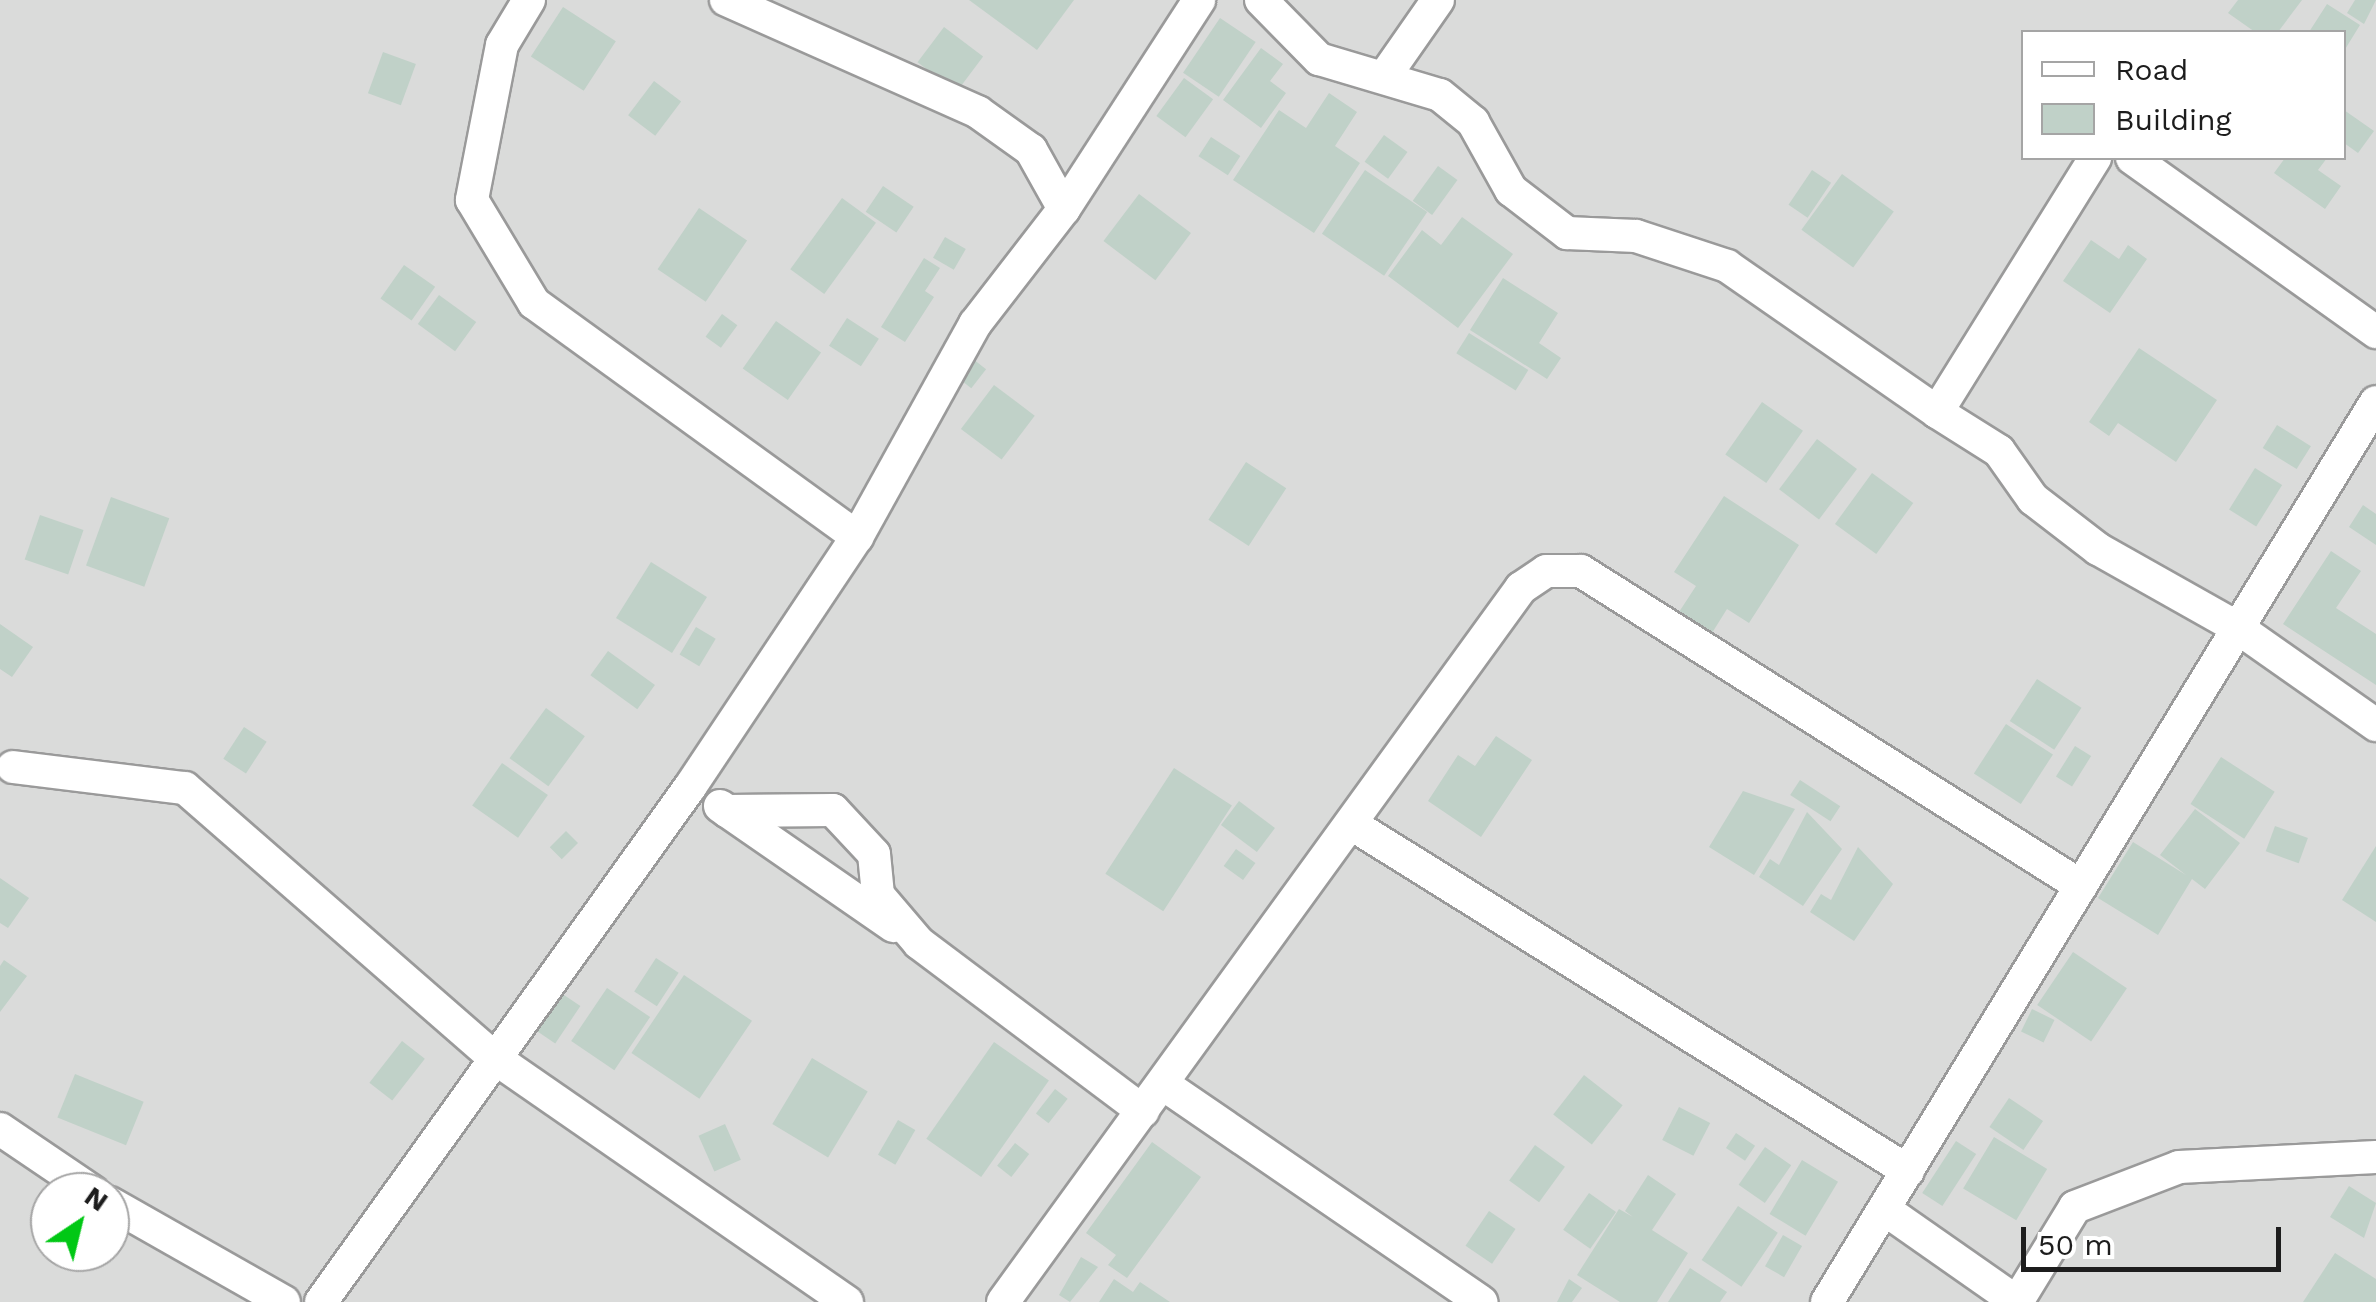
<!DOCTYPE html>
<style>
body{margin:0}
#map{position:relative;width:2376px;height:1302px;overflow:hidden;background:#e3eeeb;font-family:"Work Sans",sans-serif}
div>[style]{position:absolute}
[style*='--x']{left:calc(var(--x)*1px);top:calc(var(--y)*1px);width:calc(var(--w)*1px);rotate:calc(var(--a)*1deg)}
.residential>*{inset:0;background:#dadbda}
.building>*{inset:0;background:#c0d1c8;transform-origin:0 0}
.roads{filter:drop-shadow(2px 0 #9a9a9a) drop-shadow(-2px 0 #9a9a9a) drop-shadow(0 2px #9a9a9a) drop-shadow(0 -2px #9a9a9a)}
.minor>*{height:32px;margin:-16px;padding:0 16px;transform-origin:16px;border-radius:16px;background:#fff}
span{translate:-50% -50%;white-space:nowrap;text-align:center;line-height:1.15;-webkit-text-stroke:8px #fff;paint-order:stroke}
.legend{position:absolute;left:2021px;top:30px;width:325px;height:130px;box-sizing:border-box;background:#fff;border:2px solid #a5a5a5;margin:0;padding:12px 18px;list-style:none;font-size:30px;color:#1d1d1d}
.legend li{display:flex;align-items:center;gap:20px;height:50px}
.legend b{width:50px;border:2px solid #a5a5a5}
.north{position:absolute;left:30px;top:1172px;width:100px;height:100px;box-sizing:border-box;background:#fff;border:2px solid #a5a5a5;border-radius:50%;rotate:35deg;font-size:28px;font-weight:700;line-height:40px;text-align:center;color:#1d1d1d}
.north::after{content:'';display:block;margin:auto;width:35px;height:45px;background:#01c815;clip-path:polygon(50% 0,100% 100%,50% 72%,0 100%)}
.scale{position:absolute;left:2021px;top:1227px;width:260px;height:45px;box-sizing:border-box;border:5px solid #1d1d1d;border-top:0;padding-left:12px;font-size:30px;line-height:35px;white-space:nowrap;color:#1d1d1d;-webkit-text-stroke:8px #fff;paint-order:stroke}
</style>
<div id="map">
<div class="residential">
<div style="clip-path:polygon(evenodd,0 0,2376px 0,2376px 1302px,0 1302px,0 0,2024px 32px,2344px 32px,2344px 158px,2024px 158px,2024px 32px,0 0,50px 1192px,110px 1192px,110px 1252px,50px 1252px,50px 1192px)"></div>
</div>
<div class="building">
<div style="clip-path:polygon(969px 0,1074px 0,1037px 50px)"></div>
<div style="clip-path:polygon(2238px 0,2302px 0,2278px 32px,2255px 32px,2228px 13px)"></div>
<div style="clip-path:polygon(2355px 0,2376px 0,2364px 24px,2347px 13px)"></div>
<div style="clip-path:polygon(2327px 4px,2360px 25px,2344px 51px,2344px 32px,2309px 32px)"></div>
<div style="left:563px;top:7px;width:63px;height:59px;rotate:33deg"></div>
<div style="left:1220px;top:18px;width:43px;height:66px;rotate:34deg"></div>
<div style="left:944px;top:27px;width:49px;height:44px;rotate:37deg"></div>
<div style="clip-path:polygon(1261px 48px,1283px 64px,1270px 81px,1286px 93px,1261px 128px,1223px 100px)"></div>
<div style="left:383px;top:52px;width:35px;height:44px;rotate:20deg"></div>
<div style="left:1184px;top:78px;width:36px;height:47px;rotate:36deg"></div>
<div style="left:654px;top:81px;width:34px;height:43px;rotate:37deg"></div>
<div style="clip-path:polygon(1329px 93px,1357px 112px,1335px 146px,1360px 163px,1314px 233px,1233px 180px,1279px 110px,1306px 128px)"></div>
<div style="clip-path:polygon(2344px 110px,2374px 131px,2358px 153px,2344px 143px)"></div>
<div style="left:1384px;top:135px;width:29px;height:33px;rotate:36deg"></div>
<div style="left:1211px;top:137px;width:35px;height:23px;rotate:33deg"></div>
<div style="clip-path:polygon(2285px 158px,2327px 158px,2318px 170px,2341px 186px,2325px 209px,2274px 173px)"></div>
<div style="left:1438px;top:166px;width:24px;height:43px;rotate:36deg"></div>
<div style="left:1365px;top:170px;width:75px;height:77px;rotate:34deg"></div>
<div style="left:1812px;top:170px;width:23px;height:42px;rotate:34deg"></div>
<div style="left:1842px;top:174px;width:64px;height:69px;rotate:36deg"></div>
<div style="left:883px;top:186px;width:37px;height:31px;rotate:34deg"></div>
<div style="left:1139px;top:194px;width:65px;height:59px;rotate:37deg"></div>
<div style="left:842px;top:198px;width:42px;height:88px;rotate:36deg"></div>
<div style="left:699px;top:208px;width:58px;height:74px;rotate:34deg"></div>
<div style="clip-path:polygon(1462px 217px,1513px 254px,1458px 328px,1388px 276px,1422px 230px,1441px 245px)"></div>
<div style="left:945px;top:237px;width:24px;height:24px;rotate:30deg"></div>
<div style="clip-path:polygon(2091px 240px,2119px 259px,2128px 245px,2147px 259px,2110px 313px,2063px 281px)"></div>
<div style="clip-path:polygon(924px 258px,940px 268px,925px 291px,934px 297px,905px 342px,881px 327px)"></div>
<div style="left:404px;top:265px;width:38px;height:41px;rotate:35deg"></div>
<div style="clip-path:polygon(1503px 278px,1558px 313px,1539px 343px,1561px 358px,1547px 379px,1470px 330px)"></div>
<div style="left:439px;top:295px;width:46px;height:36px;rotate:36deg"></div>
<div style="left:722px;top:314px;width:19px;height:28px;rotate:36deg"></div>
<div style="left:847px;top:318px;width:38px;height:33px;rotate:33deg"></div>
<div style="left:776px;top:321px;width:55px;height:58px;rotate:35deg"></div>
<div style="left:1469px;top:333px;width:70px;height:24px;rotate:32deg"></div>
<div style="clip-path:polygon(2139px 348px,2217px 400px,2176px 462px,2118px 423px,2109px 436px,2089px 422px)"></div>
<div style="left:964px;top:352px;width:28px;height:24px;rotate:38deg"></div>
<div style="left:994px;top:385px;width:51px;height:55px;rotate:37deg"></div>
<div style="left:1762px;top:402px;width:50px;height:64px;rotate:35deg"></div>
<div style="left:2277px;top:425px;width:40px;height:27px;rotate:32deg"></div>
<div style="left:1817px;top:439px;width:50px;height:63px;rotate:37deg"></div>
<div style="left:1246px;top:462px;width:48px;height:69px;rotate:33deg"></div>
<div style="left:2255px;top:468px;width:32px;height:49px;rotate:32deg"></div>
<div style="left:1872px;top:473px;width:51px;height:63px;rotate:36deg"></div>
<div style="clip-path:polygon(1724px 496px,1799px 545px,1749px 623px,1727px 609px,1712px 633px,1679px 612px,1696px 586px,1674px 572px)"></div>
<div style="left:111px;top:497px;width:62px;height:73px;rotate:20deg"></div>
<div style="clip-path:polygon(2363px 505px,2376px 514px,2376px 545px,2349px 527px)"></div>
<div style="left:40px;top:515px;width:46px;height:47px;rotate:19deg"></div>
<div style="clip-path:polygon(2331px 551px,2361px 571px,2336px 608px,2376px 634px,2376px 685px,2283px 624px)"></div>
<div style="left:651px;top:562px;width:66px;height:66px;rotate:32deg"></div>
<div style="clip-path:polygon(0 624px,33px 647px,12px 677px,0 669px)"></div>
<div style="left:696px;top:627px;width:23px;height:32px;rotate:31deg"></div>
<div style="left:608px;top:651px;width:58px;height:30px;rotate:36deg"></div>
<div style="left:2037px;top:679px;width:53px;height:50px;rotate:33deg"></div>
<div style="left:546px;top:708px;width:48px;height:62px;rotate:36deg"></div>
<div style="left:2006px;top:724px;width:56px;height:59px;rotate:33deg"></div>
<div style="left:244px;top:727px;width:27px;height:38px;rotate:33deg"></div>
<div style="clip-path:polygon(1496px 736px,1532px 760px,1481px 837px,1428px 801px,1458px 755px,1475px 766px)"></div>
<div style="left:2075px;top:746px;width:19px;height:36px;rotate:32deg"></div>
<div style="left:2221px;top:757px;width:64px;height:56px;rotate:33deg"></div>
<div style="left:502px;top:763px;width:56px;height:52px;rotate:35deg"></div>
<div style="left:1174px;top:768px;width:69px;height:126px;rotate:33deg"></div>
<div style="left:1800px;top:780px;width:48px;height:18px;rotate:33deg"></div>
<div style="clip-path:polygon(1743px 791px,1795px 809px,1754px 875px,1709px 847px)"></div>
<div style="left:1239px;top:801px;width:45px;height:30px;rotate:37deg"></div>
<div style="clip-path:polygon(2195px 809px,2240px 843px,2205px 889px,2192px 879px,2158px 935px,2098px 898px,2133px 842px,2186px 875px,2160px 855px)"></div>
<div style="clip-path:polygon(1807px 812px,1842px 849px,1803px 906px,1759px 877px,1770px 859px,1779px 865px)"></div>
<div style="left:2275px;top:826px;width:35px;height:27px;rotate:20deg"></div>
<div style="left:566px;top:831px;width:17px;height:23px;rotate:45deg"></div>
<div style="clip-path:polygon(2376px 846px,2376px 922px,2342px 900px)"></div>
<div style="clip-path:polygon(1858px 847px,1893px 884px,1854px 941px,1810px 912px,1821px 894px,1831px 900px)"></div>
<div style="left:1236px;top:849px;width:24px;height:21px;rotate:36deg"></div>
<div style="clip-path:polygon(0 878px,29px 898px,8px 928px,0 923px)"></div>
<div style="left:2073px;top:952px;width:65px;height:64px;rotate:34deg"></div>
<div style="left:656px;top:958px;width:27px;height:40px;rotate:33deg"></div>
<div style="clip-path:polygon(4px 960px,27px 976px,0 1012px,0 966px)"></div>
<div style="left:684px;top:975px;width:82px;height:94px;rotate:34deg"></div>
<div style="left:607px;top:988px;width:52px;height:64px;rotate:34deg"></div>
<div style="left:558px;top:991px;width:27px;height:45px;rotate:34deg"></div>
<div style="left:2032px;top:1009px;width:25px;height:25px;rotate:26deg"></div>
<div style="left:402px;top:1041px;width:29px;height:53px;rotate:38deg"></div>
<div style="left:994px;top:1042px;width:67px;height:118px;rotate:35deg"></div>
<div style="left:812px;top:1058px;width:65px;height:77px;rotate:31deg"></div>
<div style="left:75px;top:1074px;width:74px;height:47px;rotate:22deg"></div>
<div style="left:1584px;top:1075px;width:49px;height:50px;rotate:38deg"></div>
<div style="left:1055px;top:1089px;width:16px;height:31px;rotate:38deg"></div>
<div style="left:2009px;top:1098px;width:41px;height:35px;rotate:34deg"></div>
<div style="left:1679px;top:1107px;width:35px;height:37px;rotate:27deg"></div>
<div style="left:898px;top:1120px;width:20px;height:40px;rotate:30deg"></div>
<div style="left:725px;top:1124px;width:39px;height:29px;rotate:66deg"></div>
<div style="left:1736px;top:1133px;width:23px;height:18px;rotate:34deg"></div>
<div style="left:1994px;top:1137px;width:62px;height:60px;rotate:31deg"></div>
<div style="left:1956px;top:1141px;width:24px;height:62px;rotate:33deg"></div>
<div style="clip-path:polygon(1152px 1142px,1201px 1177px,1127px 1278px,1108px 1265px,1116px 1255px,1086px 1233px)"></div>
<div style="left:1015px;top:1143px;width:18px;height:29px;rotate:38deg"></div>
<div style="left:1535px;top:1145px;width:37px;height:44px;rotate:36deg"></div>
<div style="left:1765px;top:1147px;width:32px;height:46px;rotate:35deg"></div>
<div style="left:1802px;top:1160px;width:42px;height:63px;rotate:31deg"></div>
<div style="clip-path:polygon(1648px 1175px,1676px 1194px,1652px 1230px,1688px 1253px,1657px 1302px,1620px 1302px,1577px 1275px,1619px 1209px,1633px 1217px,1625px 1211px)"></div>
<div style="clip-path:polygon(2349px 1186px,2376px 1203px,2364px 1238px,2330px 1217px)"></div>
<div style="left:1589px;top:1193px;width:33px;height:45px;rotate:35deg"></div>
<div style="left:1738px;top:1206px;width:48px;height:65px;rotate:34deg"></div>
<div style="left:1489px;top:1211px;width:32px;height:42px;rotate:34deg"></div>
<div style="left:1783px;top:1235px;width:22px;height:36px;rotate:30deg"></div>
<div style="clip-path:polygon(2335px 1253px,2376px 1279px,2376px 1302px,2303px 1302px)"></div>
<div style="clip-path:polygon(1081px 1257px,1098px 1267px,1070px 1302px,1059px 1295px)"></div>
<div style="clip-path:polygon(1690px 1268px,1727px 1292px,1720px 1302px,1668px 1302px)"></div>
<div style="clip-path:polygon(1114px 1279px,1133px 1292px,1140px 1282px,1170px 1302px,1099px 1302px)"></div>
<div style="clip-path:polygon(1569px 1279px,1582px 1288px,1572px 1302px,1557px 1302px)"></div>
</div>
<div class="roads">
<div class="minor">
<div style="--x:529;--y:0;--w:52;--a:121"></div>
<div style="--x:502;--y:45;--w:158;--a:101"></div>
<div style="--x:472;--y:200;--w:120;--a:59"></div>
<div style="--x:534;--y:303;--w:399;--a:35.9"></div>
<div style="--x:1261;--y:0;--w:83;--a:45.5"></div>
<div style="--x:1319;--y:59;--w:126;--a:16.6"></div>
<div style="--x:1440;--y:95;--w:43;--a:39.3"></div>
<div style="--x:1473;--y:122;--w:78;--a:60.8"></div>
<div style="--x:1511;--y:190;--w:71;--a:37.5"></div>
<div style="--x:1567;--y:233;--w:69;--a:2.5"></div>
<div style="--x:1636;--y:236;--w:96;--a:18.2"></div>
<div style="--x:1727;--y:266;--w:256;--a:34.8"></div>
<div style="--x:1937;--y:412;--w:299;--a:-58.1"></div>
<div style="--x:1387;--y:73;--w:89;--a:-55.1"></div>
<div style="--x:2132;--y:158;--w:300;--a:35.5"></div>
<div style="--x:1064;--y:209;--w:249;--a:-57.1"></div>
<div style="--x:1937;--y:412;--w:73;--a:32.2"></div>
<div style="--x:1999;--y:451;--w:59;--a:54.7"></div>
<div style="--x:2033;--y:499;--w:82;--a:37.6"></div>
<div style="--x:2098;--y:549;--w:161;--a:29.4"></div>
<div style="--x:2238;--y:628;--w:169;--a:35.1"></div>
<div style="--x:13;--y:767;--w:173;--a:7"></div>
<div style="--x:185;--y:788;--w:413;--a:41.1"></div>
<div style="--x:496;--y:1059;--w:427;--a:34.7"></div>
<div style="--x:720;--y:806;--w:211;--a:34.7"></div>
<div style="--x:727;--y:811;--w:106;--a:-0.5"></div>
<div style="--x:833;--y:810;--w:60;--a:47"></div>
<div style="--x:874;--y:854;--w:41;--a:84.4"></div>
<div style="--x:878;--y:895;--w:63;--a:49.5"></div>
<div style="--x:919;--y:943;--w:280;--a:36.9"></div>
<div style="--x:1353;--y:825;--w:654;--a:31.94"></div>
<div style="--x:1163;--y:1084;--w:386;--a:34.4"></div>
<div style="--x:0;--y:1129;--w:112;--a:34.1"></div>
<div style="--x:110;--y:1203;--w:200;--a:29.6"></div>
<div style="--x:1884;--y:1209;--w:162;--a:35"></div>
<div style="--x:2017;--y:1302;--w:111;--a:-58.6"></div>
<div style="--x:2075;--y:1207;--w:111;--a:-21"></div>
<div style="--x:2179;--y:1167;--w:197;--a:-2.9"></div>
<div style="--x:321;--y:1302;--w:634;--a:-54.38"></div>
<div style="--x:690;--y:787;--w:301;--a:-56.3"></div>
<div style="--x:857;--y:537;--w:244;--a:-61"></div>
<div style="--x:975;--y:324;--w:145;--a:-52.3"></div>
<div style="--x:1064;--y:209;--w:68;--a:-119.2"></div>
<div style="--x:1031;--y:150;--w:65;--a:-144.4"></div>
<div style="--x:978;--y:112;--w:276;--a:-156"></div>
<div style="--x:1003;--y:1302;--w:882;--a:-54.04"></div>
<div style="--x:1521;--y:588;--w:30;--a:-34"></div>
<div style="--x:1546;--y:571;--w:35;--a:0"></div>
<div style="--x:1581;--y:571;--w:591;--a:32.21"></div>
<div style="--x:1827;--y:1302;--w:1054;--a:-58.62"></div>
</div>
</div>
<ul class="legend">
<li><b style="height:12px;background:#fff"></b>Road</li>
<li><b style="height:28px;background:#c0d1c8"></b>Building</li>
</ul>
<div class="north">N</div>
<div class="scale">50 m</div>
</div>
